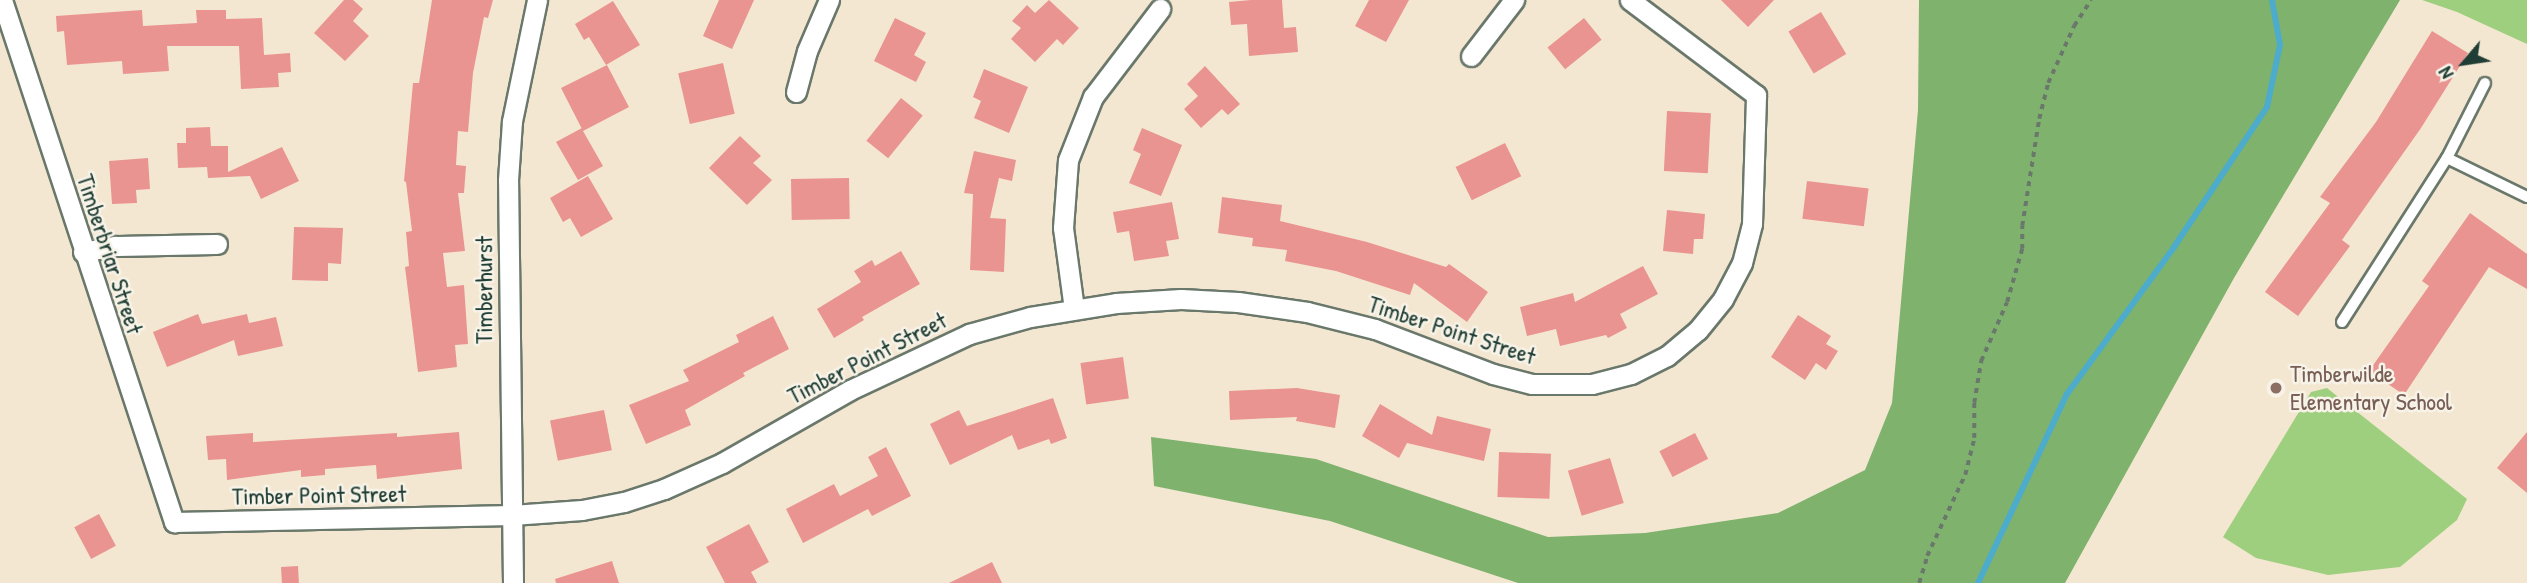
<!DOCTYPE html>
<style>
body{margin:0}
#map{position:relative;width:2527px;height:583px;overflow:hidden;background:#f4e7d2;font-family:"Patrick Hand",sans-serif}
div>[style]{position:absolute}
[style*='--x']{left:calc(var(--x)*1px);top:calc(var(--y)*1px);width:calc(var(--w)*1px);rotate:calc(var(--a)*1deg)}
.green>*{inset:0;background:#9ecf7e}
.forest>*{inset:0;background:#7eb26d}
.stream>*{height:6px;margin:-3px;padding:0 3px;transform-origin:3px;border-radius:3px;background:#4daccb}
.building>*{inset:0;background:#e99490;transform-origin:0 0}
.path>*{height:3.5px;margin-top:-1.75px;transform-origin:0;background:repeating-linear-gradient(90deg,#6a786b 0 5px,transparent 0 10px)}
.roads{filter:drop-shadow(2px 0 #6a786b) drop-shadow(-2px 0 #6a786b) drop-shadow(0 2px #6a786b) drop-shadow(0 -2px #6a786b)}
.lane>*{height:10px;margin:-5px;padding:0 5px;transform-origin:5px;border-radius:5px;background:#fff}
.street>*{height:19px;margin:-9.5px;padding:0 9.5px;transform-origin:9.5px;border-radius:9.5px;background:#fff}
.dots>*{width:19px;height:19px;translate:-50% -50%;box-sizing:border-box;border:4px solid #f7f3e8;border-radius:50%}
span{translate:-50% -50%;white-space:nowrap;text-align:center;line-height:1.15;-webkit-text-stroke:5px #f7f3e8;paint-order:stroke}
.street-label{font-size:24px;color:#1f3d34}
.education-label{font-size:24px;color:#785e54}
.left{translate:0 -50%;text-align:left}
.north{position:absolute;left:2429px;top:28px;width:70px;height:70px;-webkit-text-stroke:5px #f7f3e8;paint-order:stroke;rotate:241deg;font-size:19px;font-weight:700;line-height:28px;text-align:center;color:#1f3d34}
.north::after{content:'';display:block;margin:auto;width:24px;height:32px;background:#1f3d34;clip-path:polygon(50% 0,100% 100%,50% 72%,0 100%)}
</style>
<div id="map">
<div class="green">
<div style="clip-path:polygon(2422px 0,2527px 0,2527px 44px,2457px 12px)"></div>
<div style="clip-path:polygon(2327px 388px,2467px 499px,2457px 520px,2400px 567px,2328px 575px,2256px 558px,2223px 537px,2311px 392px)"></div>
</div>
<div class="forest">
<div style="clip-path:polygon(1919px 0,2400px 0,2234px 278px,2065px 583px,1518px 583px,1330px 521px,1154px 486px,1151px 437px,1316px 459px,1548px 537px,1645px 533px,1778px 513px,1865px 470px,1892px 403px,1918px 110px)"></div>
</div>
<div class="stream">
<div style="--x:1978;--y:583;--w:209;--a:-64.8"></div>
<div style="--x:2067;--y:394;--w:182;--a:-53.9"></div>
<div style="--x:2174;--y:247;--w:168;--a:-56.4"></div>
<div style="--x:2267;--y:107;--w:63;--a:-78.2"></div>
<div style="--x:2280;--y:45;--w:46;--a:-100.1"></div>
</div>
<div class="building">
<div style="clip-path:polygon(344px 0,353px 0,363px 9px,353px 21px,369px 36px,345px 61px,314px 33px)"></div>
<div style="clip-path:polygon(432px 0,493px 0,488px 18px,484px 17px,473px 73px,468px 132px,458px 131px,456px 165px,466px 166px,464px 193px,458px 193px,465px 251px,443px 253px,447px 287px,464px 285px,468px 344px,455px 345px,457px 367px,418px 372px,405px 267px,409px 266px,406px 232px,412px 231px,406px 182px,404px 181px,413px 83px,419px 83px)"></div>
<div style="clip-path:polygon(719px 0,754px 0,732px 49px,703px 36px)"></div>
<div style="clip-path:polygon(1049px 0,1079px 28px,1063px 45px,1057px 39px,1035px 62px,1011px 39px,1021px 28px,1012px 21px,1027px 5px,1035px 13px)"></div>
<div style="clip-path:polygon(1251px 0,1282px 0,1284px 28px,1296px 27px,1298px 52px,1249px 56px,1247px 24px,1231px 25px,1229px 2px)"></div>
<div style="clip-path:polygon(1369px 0,1409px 0,1386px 42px,1355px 26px)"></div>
<div style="clip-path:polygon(1721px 0,1774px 0,1748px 27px)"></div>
<div style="clip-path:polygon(613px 1px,640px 45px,606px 65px,589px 37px,584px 40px,575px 24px)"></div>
<div style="clip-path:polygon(142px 10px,143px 26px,197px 23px,196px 10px,226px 10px,226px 19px,262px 18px,264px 55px,290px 53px,291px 72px,278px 73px,279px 87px,241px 89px,239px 46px,167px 46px,169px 71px,123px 74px,122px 61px,67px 65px,64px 31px,57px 32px,56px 16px)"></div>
<div style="left:1821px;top:12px;width:49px;height:38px;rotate:59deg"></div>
<div style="clip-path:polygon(895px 18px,926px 33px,914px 55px,926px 62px,916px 82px,874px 61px)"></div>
<div style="left:1584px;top:18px;width:28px;height:47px;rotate:51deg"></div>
<div style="clip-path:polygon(2432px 31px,2468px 53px,2421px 128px,2342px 240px,2350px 246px,2298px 316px,2265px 292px,2330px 203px,2320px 197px,2376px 122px)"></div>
<div style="left:723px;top:63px;width:52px;height:46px;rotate:77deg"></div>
<div style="clip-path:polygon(607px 65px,629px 107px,583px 131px,603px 166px,578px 180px,556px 142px,582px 128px,583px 131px,561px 88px)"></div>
<div style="clip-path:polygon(1205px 66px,1240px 104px,1228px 115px,1222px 109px,1201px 128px,1184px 109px,1198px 96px,1187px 84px)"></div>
<div style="clip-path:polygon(984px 69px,1028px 87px,1009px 133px,974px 118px,981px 101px,973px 97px)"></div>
<div style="left:901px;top:98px;width:28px;height:55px;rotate:39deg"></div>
<div style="left:1667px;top:111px;width:44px;height:60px;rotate:3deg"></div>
<div style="clip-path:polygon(210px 127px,211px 146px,228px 146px,228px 172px,282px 147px,299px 181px,261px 199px,250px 176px,208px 178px,207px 167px,178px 168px,177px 143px,186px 143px,186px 128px)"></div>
<div style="clip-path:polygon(1142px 128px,1182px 145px,1161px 196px,1129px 183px,1141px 154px,1133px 150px)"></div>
<div style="clip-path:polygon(740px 136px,761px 156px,753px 163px,772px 180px,747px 205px,709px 168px)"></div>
<div style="left:1505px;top:143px;width:37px;height:55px;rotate:64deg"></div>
<div style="clip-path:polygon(974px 151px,1016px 160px,1012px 181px,999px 178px,990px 218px,1006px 219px,1004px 272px,970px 270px,973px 194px,964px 193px)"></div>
<div style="clip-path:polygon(148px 158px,150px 189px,136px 190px,137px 203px,112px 204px,109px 161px)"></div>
<div style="clip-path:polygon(588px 176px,613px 219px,581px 237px,570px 218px,563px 222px,550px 198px)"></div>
<div style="left:849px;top:178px;width:41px;height:58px;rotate:89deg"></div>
<div style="left:1807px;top:181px;width:62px;height:38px;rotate:7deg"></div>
<div style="clip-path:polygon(1222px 197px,1282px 205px,1280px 221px,1367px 242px,1446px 267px,1449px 264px,1488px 292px,1467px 322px,1414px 283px,1410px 295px,1336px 271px,1285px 261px,1287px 250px,1252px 246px,1253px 238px,1218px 233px)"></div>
<div style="clip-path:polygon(1172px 202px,1179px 239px,1166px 241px,1169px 256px,1134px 261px,1129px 231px,1117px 233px,1113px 212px)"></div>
<div style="clip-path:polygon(1667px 210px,1705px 214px,1703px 239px,1694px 239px,1693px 254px,1663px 251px)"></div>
<div style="clip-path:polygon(2470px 213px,2527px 254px,2527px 289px,2489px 267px,2404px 395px,2369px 371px,2429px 286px,2422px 281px)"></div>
<div style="clip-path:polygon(294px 227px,343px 228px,341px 264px,328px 263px,328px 281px,292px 280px)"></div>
<div style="clip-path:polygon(901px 251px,920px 284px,862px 317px,864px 320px,834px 338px,817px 309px,861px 282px,854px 271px,872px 260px,875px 266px)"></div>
<div style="clip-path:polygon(1643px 266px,1658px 294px,1620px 314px,1627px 328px,1608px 338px,1606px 335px,1560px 346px,1556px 329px,1527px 336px,1520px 307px,1573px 293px,1575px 302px)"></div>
<div style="clip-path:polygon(198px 314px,202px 324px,247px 314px,249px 323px,276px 317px,283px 346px,238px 356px,234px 340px,167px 367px,153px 332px)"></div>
<div style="clip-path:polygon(1798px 315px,1831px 336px,1826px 344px,1838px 351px,1826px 370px,1816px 363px,1805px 380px,1771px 357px)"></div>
<div style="clip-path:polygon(773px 316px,789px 349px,743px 373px,745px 376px,685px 410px,691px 425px,646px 444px,629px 405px,689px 381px,683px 370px,739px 342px,736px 335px)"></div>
<div style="left:1123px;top:357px;width:42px;height:43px;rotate:82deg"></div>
<div style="clip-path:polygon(1297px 388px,1340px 395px,1335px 428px,1296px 421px,1297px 417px,1230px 420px,1229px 391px)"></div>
<div style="clip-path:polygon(1053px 398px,1067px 438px,1051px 444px,1049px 439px,1018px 450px,1012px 435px,950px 465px,930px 424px,959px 410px,967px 426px)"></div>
<div style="clip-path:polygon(1380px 404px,1432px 435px,1437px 416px,1491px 429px,1484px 461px,1407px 443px,1399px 458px,1362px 436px)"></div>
<div style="left:604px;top:410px;width:41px;height:55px;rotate:79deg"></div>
<div style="clip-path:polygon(459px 432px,462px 469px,377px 479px,376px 465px,325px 469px,325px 475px,301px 477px,301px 470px,227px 480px,226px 459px,208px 460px,206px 436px,253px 433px,253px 442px,397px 433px,397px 437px)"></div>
<div style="clip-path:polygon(2527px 432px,2527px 493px,2497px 468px)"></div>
<div style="left:1695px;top:433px;width:29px;height:40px;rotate:63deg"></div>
<div style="clip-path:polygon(886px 447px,911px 496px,872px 516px,868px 509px,803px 543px,786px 509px,834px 484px,840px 496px,878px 476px,868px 457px)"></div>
<div style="left:1499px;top:452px;width:52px;height:45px;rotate:2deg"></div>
<div style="left:1610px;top:458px;width:47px;height:44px;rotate:73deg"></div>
<div style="left:99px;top:514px;width:36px;height:28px;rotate:62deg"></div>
<div style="clip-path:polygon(749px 524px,769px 562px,751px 572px,757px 583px,725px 583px,706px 547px)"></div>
<div style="clip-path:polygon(612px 561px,619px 583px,556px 583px,555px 579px)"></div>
<div style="clip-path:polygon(992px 562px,1002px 583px,949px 583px)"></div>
<div style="left:298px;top:566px;width:17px;height:17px;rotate:87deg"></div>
</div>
<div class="path">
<div style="--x:1919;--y:583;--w:28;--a:-73"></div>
<div style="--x:1927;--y:556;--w:89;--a:-64.9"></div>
<div style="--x:1965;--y:475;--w:38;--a:-76"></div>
<div style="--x:1974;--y:438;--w:35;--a:-90"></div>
<div style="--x:1974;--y:403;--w:43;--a:-80.5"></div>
<div style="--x:1981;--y:361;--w:64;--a:-66.2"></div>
<div style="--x:2007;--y:302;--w:55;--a:-74.2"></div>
<div style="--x:2022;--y:249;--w:23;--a:-90"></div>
<div style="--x:2022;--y:226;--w:108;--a:-81"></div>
<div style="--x:2039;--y:119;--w:37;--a:-76"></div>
<div style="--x:2048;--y:83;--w:63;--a:-65.5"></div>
<div style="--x:2074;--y:26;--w:31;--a:-57"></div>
</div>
<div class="roads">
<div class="lane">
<div style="--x:2447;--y:158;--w:84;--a:-63.1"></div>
<div style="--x:2342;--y:322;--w:195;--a:-57.4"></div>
<div style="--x:2447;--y:158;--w:89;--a:26"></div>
</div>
<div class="street">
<div style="--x:2;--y:0;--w:550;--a:71.76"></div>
<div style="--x:174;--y:522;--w:338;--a:-1.2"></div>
<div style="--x:512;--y:515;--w:70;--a:-4.1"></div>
<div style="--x:582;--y:510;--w:43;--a:-10.8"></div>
<div style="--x:624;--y:502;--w:42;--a:-18"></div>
<div style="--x:664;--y:489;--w:64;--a:-24.1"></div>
<div style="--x:722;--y:463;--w:147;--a:-29.7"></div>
<div style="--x:850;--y:390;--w:132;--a:-25.2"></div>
<div style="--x:969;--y:334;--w:63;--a:-15.6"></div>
<div style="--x:1030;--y:317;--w:87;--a:-9.2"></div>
<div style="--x:1116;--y:303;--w:65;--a:-3.5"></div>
<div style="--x:1181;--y:299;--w:57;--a:3"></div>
<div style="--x:1238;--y:302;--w:70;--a:8.2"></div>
<div style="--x:1307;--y:312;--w:70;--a:14"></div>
<div style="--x:1375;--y:329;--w:126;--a:20.9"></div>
<div style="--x:1493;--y:374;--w:40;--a:14.4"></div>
<div style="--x:1532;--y:384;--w:60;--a:0"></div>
<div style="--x:1592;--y:384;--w:40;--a:-14.4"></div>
<div style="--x:1631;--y:374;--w:40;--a:-26.6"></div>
<div style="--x:1667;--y:356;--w:40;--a:-40"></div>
<div style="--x:1698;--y:330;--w:40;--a:-51"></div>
<div style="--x:1723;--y:299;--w:41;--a:-62.2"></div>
<div style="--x:1742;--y:263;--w:40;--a:-75.6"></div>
<div style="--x:1752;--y:224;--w:129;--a:-88.2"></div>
<div style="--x:1756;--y:95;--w:158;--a:-143"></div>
<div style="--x:1471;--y:56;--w:71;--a:-52.5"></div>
<div style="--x:796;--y:92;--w:42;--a:-75"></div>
<div style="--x:807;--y:51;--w:56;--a:-66.7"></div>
<div style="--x:83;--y:252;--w:33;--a:-11"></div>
<div style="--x:115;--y:246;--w:102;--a:-1.1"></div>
<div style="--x:1074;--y:309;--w:82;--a:-97.7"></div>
<div style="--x:1063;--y:228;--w:68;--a:-85.8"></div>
<div style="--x:1068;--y:160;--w:68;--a:-68.4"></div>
<div style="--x:1093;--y:97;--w:111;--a:-52.7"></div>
<div style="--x:513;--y:583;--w:403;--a:-90.7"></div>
<div style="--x:508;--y:180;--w:59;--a:-86.1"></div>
<div style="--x:512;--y:121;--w:124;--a:-78.3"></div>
</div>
</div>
<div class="dots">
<div style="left:2276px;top:388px;background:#8d6e63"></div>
</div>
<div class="street-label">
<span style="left:110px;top:254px;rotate:72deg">Timberbriar Street</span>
<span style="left:484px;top:290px;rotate:-90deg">Timberhurst</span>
<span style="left:1452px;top:330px;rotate:18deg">Timber Point Street</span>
<span style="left:867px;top:358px;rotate:-27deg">Timber Point Street</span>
<span style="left:319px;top:495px;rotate:-1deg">Timber Point Street</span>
</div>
<div class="education-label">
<span class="left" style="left:2290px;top:388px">Timberwilde<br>Elementary School</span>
</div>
<div class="north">N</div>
</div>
